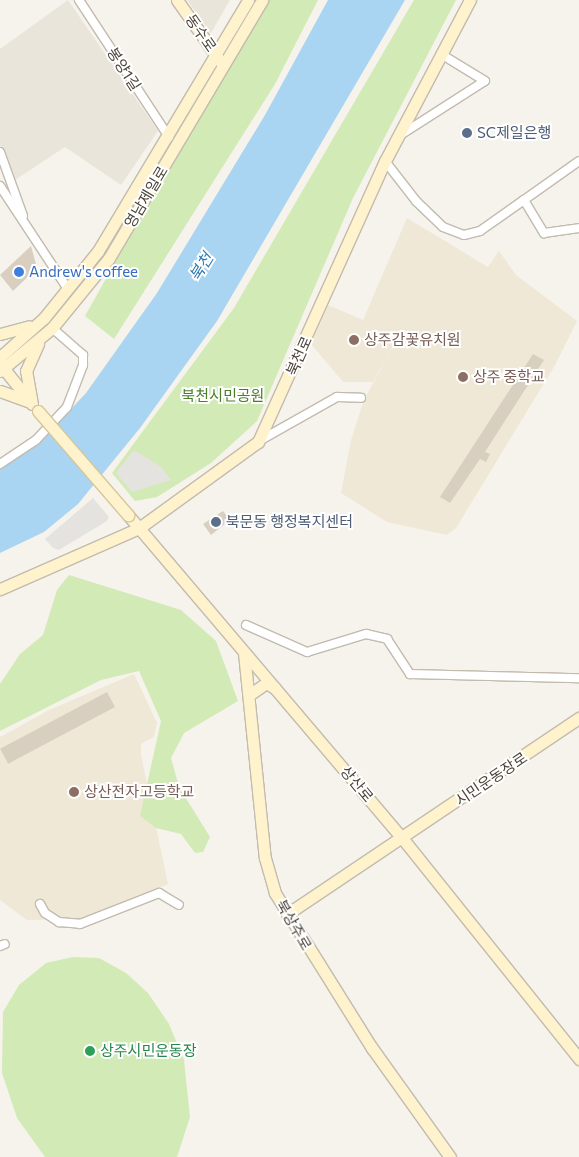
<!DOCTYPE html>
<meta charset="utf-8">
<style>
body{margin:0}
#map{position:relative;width:579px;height:1157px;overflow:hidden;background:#f6f3ec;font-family:Commissioner,"Noto Sans KR",sans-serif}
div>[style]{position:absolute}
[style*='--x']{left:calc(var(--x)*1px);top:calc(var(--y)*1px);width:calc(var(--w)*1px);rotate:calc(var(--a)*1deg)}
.residential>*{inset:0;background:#eae5da}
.education>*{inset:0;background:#efe8d6}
.green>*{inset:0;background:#d2eab5}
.parking>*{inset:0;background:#e5e3e0}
.water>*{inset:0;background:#a9d4f2}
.building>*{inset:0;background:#d8cfc1;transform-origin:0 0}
.roads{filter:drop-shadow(1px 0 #c2bbae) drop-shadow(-1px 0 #c2bbae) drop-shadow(0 1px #c2bbae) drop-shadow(0 -1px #c2bbae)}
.street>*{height:8px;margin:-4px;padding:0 4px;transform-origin:4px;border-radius:4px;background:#fff}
.secondary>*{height:11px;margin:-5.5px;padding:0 5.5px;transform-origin:5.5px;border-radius:5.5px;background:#fff3cd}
.bridges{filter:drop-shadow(1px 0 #d6c79b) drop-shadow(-1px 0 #d6c79b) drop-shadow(0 1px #d6c79b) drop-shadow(0 -1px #d6c79b)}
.secondary-bridge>*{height:11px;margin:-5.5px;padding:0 5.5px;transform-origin:5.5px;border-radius:5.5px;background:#fff3cd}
.dots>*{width:14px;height:14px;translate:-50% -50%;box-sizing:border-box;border:2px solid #fff;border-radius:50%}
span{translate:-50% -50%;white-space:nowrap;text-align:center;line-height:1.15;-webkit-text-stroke:4px #fff;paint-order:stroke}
.street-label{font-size:15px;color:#4b4439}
.service-label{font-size:15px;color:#4e5e75}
.left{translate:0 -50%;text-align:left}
.shop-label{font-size:15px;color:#366cbe}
.education-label{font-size:15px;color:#785e54}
.park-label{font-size:15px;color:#4a7f2a}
.leisure-label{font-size:15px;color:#27864d}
.water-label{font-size:16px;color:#2e7ab2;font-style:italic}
</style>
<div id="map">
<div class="residential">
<div style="clip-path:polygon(68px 0,158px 131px,121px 185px,65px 147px,15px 180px,0 145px,0 49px)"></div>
<div style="clip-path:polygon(187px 0,230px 0,211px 33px)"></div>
</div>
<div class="education">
<div style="clip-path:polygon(407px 218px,488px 267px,499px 251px,516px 275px,577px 321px,554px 367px,456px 528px,447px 535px,387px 522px,341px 493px,351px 440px,364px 400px,397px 339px,373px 382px,343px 382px,311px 344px,328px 305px,363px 320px)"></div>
<div style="clip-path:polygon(134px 674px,157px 723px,154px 737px,141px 744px,141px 755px,168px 884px,115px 908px,80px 919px,27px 920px,0 900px,0 737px,49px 710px)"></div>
</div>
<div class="green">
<div style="clip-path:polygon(263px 0,318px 0,275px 84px,114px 339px,85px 316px)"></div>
<div style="clip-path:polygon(414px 0,456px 0,353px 198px,257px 421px,211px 463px,157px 497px,135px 501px,112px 473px,234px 308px)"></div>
<div style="clip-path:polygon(69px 575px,181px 610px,216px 641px,238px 701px,184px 733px,171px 758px,179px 787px,210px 837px,203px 852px,195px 853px,181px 834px,156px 828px,140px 816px,161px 721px,139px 671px,101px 680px,0 731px,0 684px,20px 654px,43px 635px,57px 590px)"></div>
<div style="clip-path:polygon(73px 957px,99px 958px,126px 973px,148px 993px,169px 1024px,184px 1060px,190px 1117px,177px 1157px,45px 1157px,17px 1118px,2px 1073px,3px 1012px,19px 985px,46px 963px)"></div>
</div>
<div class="parking">
<div style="clip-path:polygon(134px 450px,160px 466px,171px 480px,132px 492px,116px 473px)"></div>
<div style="clip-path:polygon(93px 498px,109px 517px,107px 521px,59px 550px,53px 548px,45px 539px)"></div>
</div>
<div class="water">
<div style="clip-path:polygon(328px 0,405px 0,217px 321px,140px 428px,78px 504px,44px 532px,0 553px,0 468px,41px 441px,86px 393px,157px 293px,265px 115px)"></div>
</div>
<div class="building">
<div style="clip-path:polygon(31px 246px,37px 268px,13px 291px,0 275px)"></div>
<div style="clip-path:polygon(533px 354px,544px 360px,485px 452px,490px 454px,486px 462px,480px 459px,450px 503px,440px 497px)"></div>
<div style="clip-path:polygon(223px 511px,230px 520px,211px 535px,203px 524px)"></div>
<div style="left:107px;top:692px;width:17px;height:121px;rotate:62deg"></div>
</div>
<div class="roads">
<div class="street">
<div style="--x:79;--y:0;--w:164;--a:56.7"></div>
<div style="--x:402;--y:134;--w:98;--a:-32.6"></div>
<div style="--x:485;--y:81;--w:52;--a:-148.5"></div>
<div style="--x:0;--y:152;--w:68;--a:70.2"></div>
<div style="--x:385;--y:161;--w:51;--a:52.2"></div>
<div style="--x:416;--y:201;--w:37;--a:44"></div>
<div style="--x:443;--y:227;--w:22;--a:21"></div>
<div style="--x:464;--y:235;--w:16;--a:-14"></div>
<div style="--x:480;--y:231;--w:54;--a:-35.2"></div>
<div style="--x:524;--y:200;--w:39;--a:59"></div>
<div style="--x:544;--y:233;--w:35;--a:-8"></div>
<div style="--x:0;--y:186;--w:123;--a:56.6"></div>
<div style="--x:524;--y:200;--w:67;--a:-35.3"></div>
<div style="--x:259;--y:441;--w:90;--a:-29.4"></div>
<div style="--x:337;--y:397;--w:24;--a:2"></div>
<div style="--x:0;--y:464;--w:43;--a:-33.7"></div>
<div style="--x:36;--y:440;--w:45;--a:-46.8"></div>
<div style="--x:67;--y:407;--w:45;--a:-69.1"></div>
<div style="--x:83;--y:365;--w:10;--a:-90"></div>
<div style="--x:83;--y:355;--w:41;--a:-138.9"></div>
<div style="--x:246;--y:625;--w:67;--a:23.9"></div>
<div style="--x:307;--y:652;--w:62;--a:-17"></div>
<div style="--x:366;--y:634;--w:22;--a:13"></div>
<div style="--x:387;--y:639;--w:42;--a:56.7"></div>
<div style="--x:410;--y:674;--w:169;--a:1.4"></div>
<div style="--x:40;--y:904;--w:10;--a:61"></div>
<div style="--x:45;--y:913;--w:17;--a:33"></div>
<div style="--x:59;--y:922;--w:21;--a:5"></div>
<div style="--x:80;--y:924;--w:85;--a:-21.4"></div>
<div style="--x:159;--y:893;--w:23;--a:31"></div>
<div style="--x:0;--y:946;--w:5;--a:-22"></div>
</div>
<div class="secondary">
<div style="--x:177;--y:0;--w:75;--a:54.8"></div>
<div style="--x:0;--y:334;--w:30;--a:-15"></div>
<div style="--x:0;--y:357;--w:59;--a:-41.6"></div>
<div style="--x:44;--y:318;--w:86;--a:-51.1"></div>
<div style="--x:98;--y:251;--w:292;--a:-59.1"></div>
<div style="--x:0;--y:364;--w:46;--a:51.1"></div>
<div style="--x:0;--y:371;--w:67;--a:-39.6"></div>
<div style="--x:52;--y:328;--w:90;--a:-50.8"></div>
<div style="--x:109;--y:258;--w:300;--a:-59.3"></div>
<div style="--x:0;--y:391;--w:30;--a:20"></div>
<div style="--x:32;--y:404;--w:34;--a:-100"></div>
<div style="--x:26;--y:371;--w:30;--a:-66"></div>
<div style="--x:128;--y:515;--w:425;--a:49.7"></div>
<div style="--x:403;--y:839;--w:282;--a:51.3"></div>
<div style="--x:0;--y:589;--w:152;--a:-23.7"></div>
<div style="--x:139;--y:528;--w:147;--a:-35.9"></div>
<div style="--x:258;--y:442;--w:308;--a:-65.7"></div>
<div style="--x:385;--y:161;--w:182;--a:-62.2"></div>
<div style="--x:244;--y:653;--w:206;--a:84.2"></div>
<div style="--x:265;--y:858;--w:36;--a:74"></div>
<div style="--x:275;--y:893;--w:183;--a:58"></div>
<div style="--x:372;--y:1048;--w:134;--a:54.4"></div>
<div style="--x:249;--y:695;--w:21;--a:-35"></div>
<div style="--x:266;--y:683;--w:10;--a:29"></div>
<div style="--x:287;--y:914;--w:352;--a:-33.9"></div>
</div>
</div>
<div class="bridges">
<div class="secondary-bridge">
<div style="--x:38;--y:411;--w:138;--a:49.1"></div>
</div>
</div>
<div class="dots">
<div style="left:467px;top:133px;background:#5c6f8a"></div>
<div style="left:19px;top:272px;background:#3f7fe0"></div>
<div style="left:354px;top:340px;background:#8d6e63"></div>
<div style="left:463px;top:377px;background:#8d6e63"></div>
<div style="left:216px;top:522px;background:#5c6f8a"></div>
<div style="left:74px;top:792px;background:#8d6e63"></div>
<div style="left:90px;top:1051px;background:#2e9e5b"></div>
</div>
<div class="street-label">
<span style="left:201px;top:33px;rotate:55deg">동수로</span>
<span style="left:124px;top:69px;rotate:57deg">봉양1길</span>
<span style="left:146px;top:197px;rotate:-59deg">영남제일로</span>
<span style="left:299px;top:356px;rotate:-66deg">북천로</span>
<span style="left:491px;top:779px;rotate:-34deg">시민운동장로</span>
<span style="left:357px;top:784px;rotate:50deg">상산로</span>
<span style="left:294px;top:925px;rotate:60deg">북상주로</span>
</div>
<div class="service-label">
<span class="left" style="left:477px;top:133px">SC제일은행</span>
<span class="left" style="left:226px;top:522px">북문동 행정복지센터</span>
</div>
<div class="shop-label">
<span class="left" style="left:29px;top:272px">Andrew's coffee</span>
</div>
<div class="education-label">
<span class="left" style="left:364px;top:340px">상주감꽃유치원</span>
<span class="left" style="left:473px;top:377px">상주 중학교</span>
<span class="left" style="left:84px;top:792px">상산전자고등학교</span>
</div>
<div class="park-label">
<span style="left:223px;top:396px">북천시민공원</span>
</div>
<div class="leisure-label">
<span class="left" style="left:100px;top:1051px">상주시민운동장</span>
</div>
<div class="water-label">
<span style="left:201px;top:267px;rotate:-58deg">북천</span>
</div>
</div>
